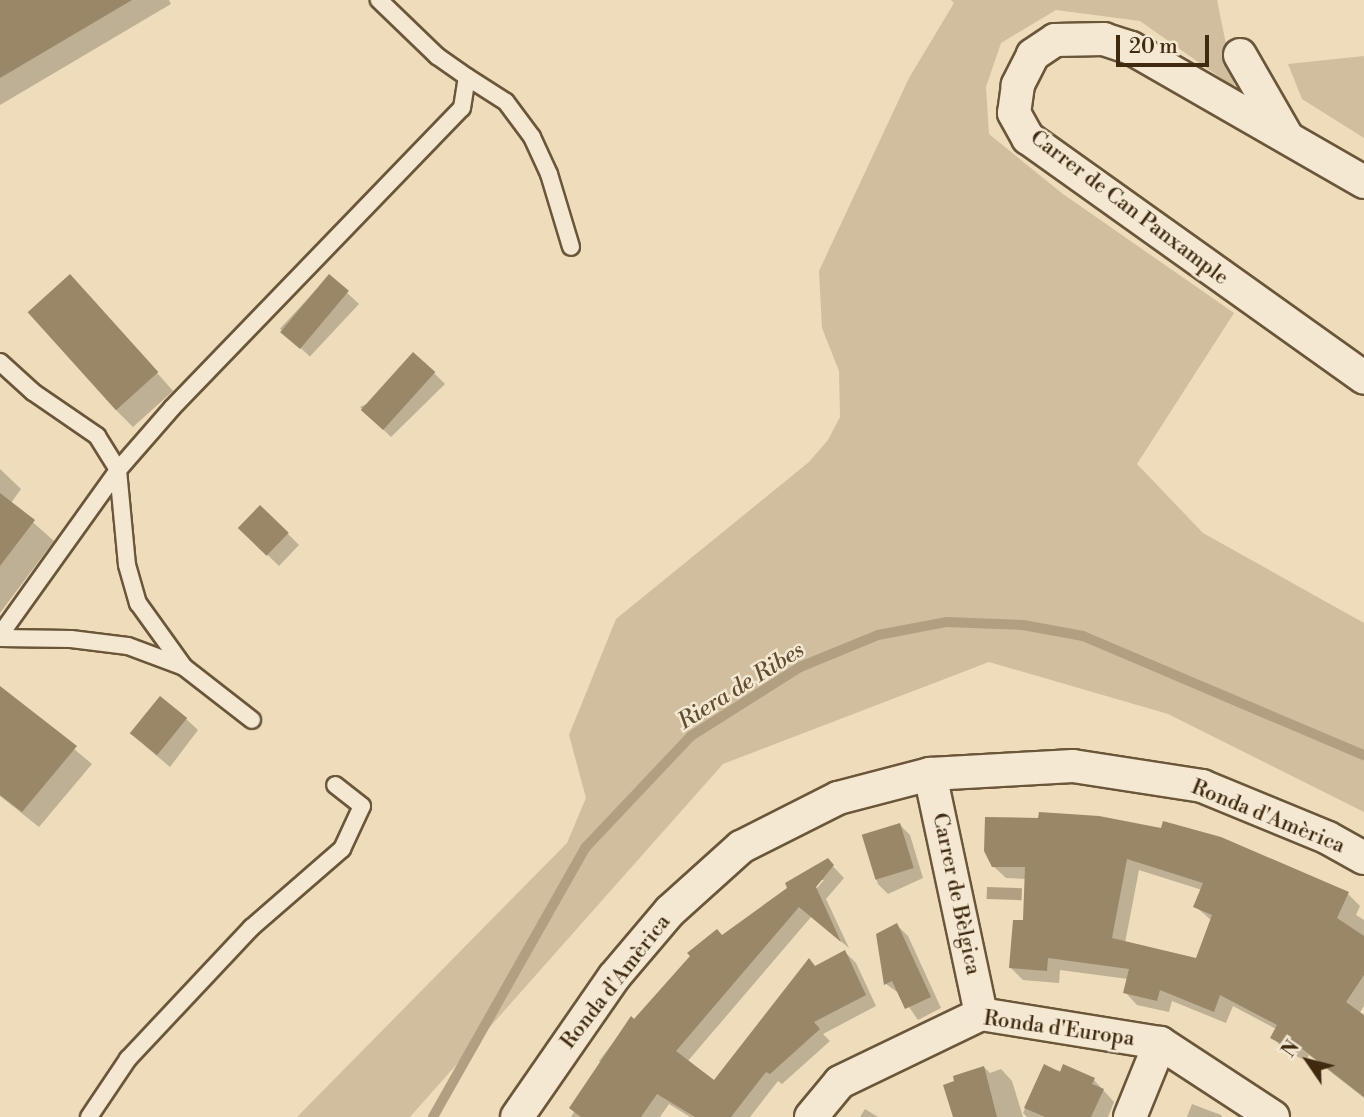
<!DOCTYPE html>
<meta charset="utf-8">
<style>
body{margin:0}
#map{position:relative;width:1364px;height:1117px;overflow:hidden;background:#eedcbb;font-family:"Libre Bodoni",serif}
div>[style]{position:absolute}
[style*='--x']{left:calc(var(--x)*1px);top:calc(var(--y)*1px);width:calc(var(--w)*1px);rotate:calc(var(--a)*1deg)}
.green>*{inset:0;background:#d0be9e}
.water>*{inset:0;background:#b29f81;transform-origin:0 0}
.shadow>*{inset:0;background:#0003;transform-origin:0 0}
.stream>*{height:10px;margin:-5px;padding:0 5px;transform-origin:5px;border-radius:5px;background:#b29f81}
.building>*{inset:0;background:#9a8768;transform-origin:0 0}
.roads{filter:drop-shadow(2px 0 #6b563a) drop-shadow(-2px 0 #6b563a) drop-shadow(0 2px #6b563a) drop-shadow(0 -2px #6b563a)}
.lane>*{height:16px;margin:-8px;padding:0 8px;transform-origin:8px;border-radius:8px;background:#f4e8d3}
.street>*{height:32px;margin:-16px;padding:0 16px;transform-origin:16px;border-radius:16px;background:#f4e8d3}
span{translate:-50% -50%;white-space:nowrap;text-align:center;line-height:1.15;-webkit-text-stroke:5px #f4e8d3;paint-order:stroke}
.street-label{font-size:21px;color:#3f2a0f}
.water-label{font-size:23px;color:#624d31;font-style:italic}
.north{position:absolute;left:1273px;top:1026px;width:70px;height:70px;-webkit-text-stroke:5px #f4e8d3;paint-order:stroke;rotate:305deg;font-size:19px;font-weight:700;line-height:28px;text-align:center;color:#3f2a0f}
.north::after{content:'';display:block;margin:auto;width:24px;height:32px;background:#3f2a0f;clip-path:polygon(50% 0,100% 100%,50% 72%,0 100%)}
.scale{position:absolute;left:1116px;top:35px;width:93px;height:32px;box-sizing:border-box;border:4px solid #3f2a0f;border-top:0;padding-left:9px;font-size:21px;line-height:24px;white-space:nowrap;color:#3f2a0f;-webkit-text-stroke:5px #f4e8d3;paint-order:stroke}
</style>
<div id="map">
<div class="green">
<div style="clip-path:polygon(951px 0,1217px 0,1235px 88px,1140px 21px,1056px 10px,1001px 43px,986px 87px,989px 134px,1063px 194px,1234px 313px,1137px 464px,1203px 533px,1364px 623px,1364px 812px,1168px 714px,989px 662px,723px 764px,410px 1117px,297px 1117px,567px 843px,586px 798px,569px 735px,616px 619px,809px 462px,828px 440px,840px 417px,839px 371px,822px 328px,819px 271px,909px 78px,954px 3px)"></div>
<div style="clip-path:polygon(1364px 56px,1364px 138px,1302px 99px,1288px 64px)"></div>
</div>
<div class="water">
<div style="left:987px;top:887px;width:35px;height:12px;rotate:2deg"></div>
</div>
<div class="shadow">
<div style="clip-path:polygon(0 0,169px 0,171px 4px,0 105px)"></div>
<div style="left:329px;top:276px;width:41px;height:72px;rotate:43deg"></div>
<div style="clip-path:polygon(87px 293px,173px 391px,133px 427px,116px 410px)"></div>
<div style="clip-path:polygon(434px 373px,445px 384px,391px 437px,360px 407px)"></div>
<div style="clip-path:polygon(0 469px,21px 489px,11px 503px,54px 541px,0 613px)"></div>
<div style="clip-path:polygon(239px 527px,288px 534px,299px 545px,279px 566px)"></div>
<div style="clip-path:polygon(0 687px,92px 764px,39px 827px,0 796px)"></div>
<div style="clip-path:polygon(186px 719px,198px 730px,170px 767px,144px 745px)"></div>
<div style="clip-path:polygon(evenodd,987px 819px,1348px 894px,1360px 906px,1356px 915px,1364px 920px,1364px 1006px,1359px 1014px,1364px 1017px,1364px 1098px,1309px 1055px,1306px 1061px,1285px 1050px,1272px 1037px,1276px 1029px,1233px 1006px,1226px 1023px,1172px 1001px,1169px 1012px,1137px 1005px,1125px 992px,1128px 979px,1060px 970px,1059px 983px,1023px 980px,1011px 968px,1025px 922px,1026px 879px,1006px 878px,993px 866px,987px 819px,1139px 870px,1202px 890px,1195px 906px,1212px 921px,1197px 960px,1125px 943px,1139px 870px)"></div>
<div style="clip-path:polygon(900px 825px,910px 835px,923px 878px,888px 894px,878px 884px,864px 836px)"></div>
<div style="clip-path:polygon(evenodd,827px 860px,844px 878px,826px 899px,849px 948px,811px 917px,687px 1062px,714px 1082px,816px 967px,845px 952px,856px 963px,876px 1006px,823px 1034px,830px 1041px,782px 1084px,778px 1081px,750px 1117px,690px 1117px,669px 1104px,660px 1117px,571px 1117px,602px 1064px,599px 1061px,631px 1019px,635px 1021px,723px 937px,827px 860px,820px 880px,824px 880px,811px 895px,820px 880px)"></div>
<div style="clip-path:polygon(897px 925px,908px 936px,941px 1008px,918px 1020px,900px 994px,886px 984px,878px 935px)"></div>
<div style="clip-path:polygon(1045px 1067px,1094px 1080px,1114px 1102px,1108px 1117px,1027px 1117px,1023px 1113px)"></div>
<div style="clip-path:polygon(985px 1068px,990px 1073px,1001px 1069px,1012px 1081px,1023px 1117px,955px 1117px,955px 1077px)"></div>
<div style="clip-path:polygon(1192px 1104px,1221px 1115px,1222px 1117px,1187px 1117px)"></div>
<div style="clip-path:polygon(865px 1109px,878px 1117px,860px 1117px)"></div>
</div>
<div class="stream">
<div style="--x:433;--y:1117;--w:309;--a:-60.5"></div>
<div style="--x:585;--y:848;--w:154;--a:-46.6"></div>
<div style="--x:691;--y:736;--w:129;--a:-32.3"></div>
<div style="--x:800;--y:667;--w:84;--a:-22.3"></div>
<div style="--x:878;--y:635;--w:69;--a:-10.8"></div>
<div style="--x:946;--y:622;--w:77;--a:2.2"></div>
<div style="--x:1023;--y:625;--w:61;--a:10.4"></div>
<div style="--x:1083;--y:636;--w:305;--a:23"></div>
</div>
<div class="building">
<div style="clip-path:polygon(0 0,132px 0,0 78px)"></div>
<div style="left:70px;top:274px;width:132px;height:57px;rotate:48deg"></div>
<div style="left:329px;top:274px;width:26px;height:76px;rotate:40deg"></div>
<div style="left:413px;top:352px;width:30px;height:78px;rotate:42deg"></div>
<div style="clip-path:polygon(0 493px,35px 520px,0 566px)"></div>
<div style="left:260px;top:505px;width:40px;height:32px;rotate:44deg"></div>
<div style="clip-path:polygon(0 686px,77px 746px,22px 812px,0 795px)"></div>
<div style="left:160px;top:696px;width:35px;height:48px;rotate:39deg"></div>
<div style="clip-path:polygon(evenodd,1039px 812px,1099px 816px,1161px 828px,1163px 821px,1221px 837px,1349px 892px,1337px 918px,1364px 936px,1364px 975px,1346px 1002px,1364px 1015px,1364px 1097px,1296px 1044px,1293px 1050px,1270px 1038px,1277px 1025px,1220px 995px,1214px 1012px,1160px 990px,1157px 1001px,1123px 993px,1129px 969px,1048px 958px,1047px 971px,1009px 968px,1013px 920px,1023px 920px,1025px 867px,992px 867px,984px 851px,985px 817px,1038px 818px,1039px 812px,1127px 859px,1203px 883px,1193px 907px,1212px 915px,1196px 958px,1112px 938px,1127px 859px)"></div>
<div style="left:900px;top:823px;width:47px;height:40px;rotate:73deg"></div>
<div style="clip-path:polygon(828px 858px,834px 865px,816px 887px,841px 942px,799px 907px,676px 1051px,714px 1080px,809px 958px,815px 966px,845px 950px,866px 995px,814px 1022px,820px 1029px,770px 1074px,766px 1072px,731px 1117px,695px 1117px,657px 1094px,641px 1117px,581px 1117px,569px 1108px,631px 1016px,634px 1019px,690px 956px,687px 953px,717px 929px,722px 935px,787px 888px,785px 883px)"></div>
<div style="clip-path:polygon(897px 923px,931px 997px,905px 1009px,892px 981px,884px 985px,876px 934px)"></div>
<div style="clip-path:polygon(1044px 1064px,1060px 1072px,1063px 1064px,1095px 1078px,1092px 1084px,1104px 1089px,1091px 1117px,1045px 1117px,1024px 1108px)"></div>
<div style="clip-path:polygon(984px 1066px,997px 1117px,953px 1117px,943px 1085px,954px 1081px,953px 1076px)"></div>
</div>
<div class="roads">
<div class="lane">
<div style="--x:467;--y:77;--w:46;--a:32.7"></div>
<div style="--x:506;--y:102;--w:44;--a:53.4"></div>
<div style="--x:532;--y:137;--w:41;--a:65.3"></div>
<div style="--x:549;--y:174;--w:76;--a:73.2"></div>
<div style="--x:0;--y:362;--w:45;--a:42.3"></div>
<div style="--x:33;--y:392;--w:78;--a:34.5"></div>
<div style="--x:97;--y:436;--w:40;--a:58"></div>
<div style="--x:118;--y:470;--w:95;--a:84.6"></div>
<div style="--x:127;--y:565;--w:40;--a:74"></div>
<div style="--x:138;--y:603;--w:79;--a:54.3"></div>
<div style="--x:0;--y:635;--w:203;--a:-54.4"></div>
<div style="--x:118;--y:470;--w:82;--a:-48.9"></div>
<div style="--x:172;--y:408;--w:417;--a:-46"></div>
<div style="--x:462;--y:108;--w:31;--a:-81"></div>
<div style="--x:467;--y:77;--w:37;--a:-145"></div>
<div style="--x:437;--y:56;--w:81;--a:-136"></div>
<div style="--x:0;--y:638;--w:71;--a:0.8"></div>
<div style="--x:71;--y:639;--w:57;--a:7"></div>
<div style="--x:128;--y:646;--w:60;--a:20.6"></div>
<div style="--x:184;--y:667;--w:86;--a:37.9"></div>
<div style="--x:89;--y:1117;--w:70;--a:-56.1"></div>
<div style="--x:128;--y:1059;--w:180;--a:-46.8"></div>
<div style="--x:251;--y:928;--w:121;--a:-41"></div>
<div style="--x:342;--y:849;--w:47;--a:-65.1"></div>
<div style="--x:362;--y:806;--w:34;--a:-142"></div>
</div>
<div class="street">
<div style="--x:1240;--y:55;--w:92;--a:60.1"></div>
<div style="--x:1364;--y:182;--w:269;--a:-150.1"></div>
<div style="--x:1131;--y:48;--w:28;--a:-162"></div>
<div style="--x:1104;--y:39;--w:49;--a:178.8"></div>
<div style="--x:1055;--y:40;--w:27;--a:146"></div>
<div style="--x:1033;--y:55;--w:34;--a:117"></div>
<div style="--x:1018;--y:85;--w:28;--a:98"></div>
<div style="--x:1014;--y:113;--w:29;--a:61"></div>
<div style="--x:1028;--y:138;--w:413;--a:35.5"></div>
<div style="--x:930;--y:774;--w:245;--a:78"></div>
<div style="--x:517;--y:1117;--w:170;--a:-55.3"></div>
<div style="--x:614;--y:977;--w:87;--a:-49.7"></div>
<div style="--x:670;--y:911;--w:96;--a:-42"></div>
<div style="--x:741;--y:847;--w:109;--a:-26.8"></div>
<div style="--x:838;--y:798;--w:95;--a:-14.6"></div>
<div style="--x:930;--y:774;--w:143;--a:-3.2"></div>
<div style="--x:1073;--y:766;--w:131;--a:8.8"></div>
<div style="--x:1202;--y:786;--w:136;--a:22.4"></div>
<div style="--x:1328;--y:838;--w:41;--a:29.1"></div>
<div style="--x:811;--y:1117;--w:45;--a:-50.4"></div>
<div style="--x:840;--y:1082;--w:157;--a:-25.7"></div>
<div style="--x:981;--y:1014;--w:181;--a:9.2"></div>
<div style="--x:1160;--y:1043;--w:135;--a:33.2"></div>
<div style="--x:1130;--y:1117;--w:80;--a:-67.9"></div>
</div>
</div>
<div class="street-label">
<span style="left:1129px;top:208px;rotate:37deg">Carrer de Can Panxample</span>
<span style="left:1268px;top:817px;rotate:22deg">Ronda d'Amèrica</span>
<span style="left:956px;top:894px;rotate:78deg">Carrer de Bèlgica</span>
<span style="left:616px;top:982px;rotate:-52deg">Ronda d'Amèrica</span>
<span style="left:1059px;top:1029px;rotate:8deg">Ronda d'Europa</span>
</div>
<div class="water-label">
<span style="left:741px;top:686px;rotate:-32deg">Riera de Ribes</span>
</div>
<div class="north">N</div>
<div class="scale">20 m</div>
</div>
